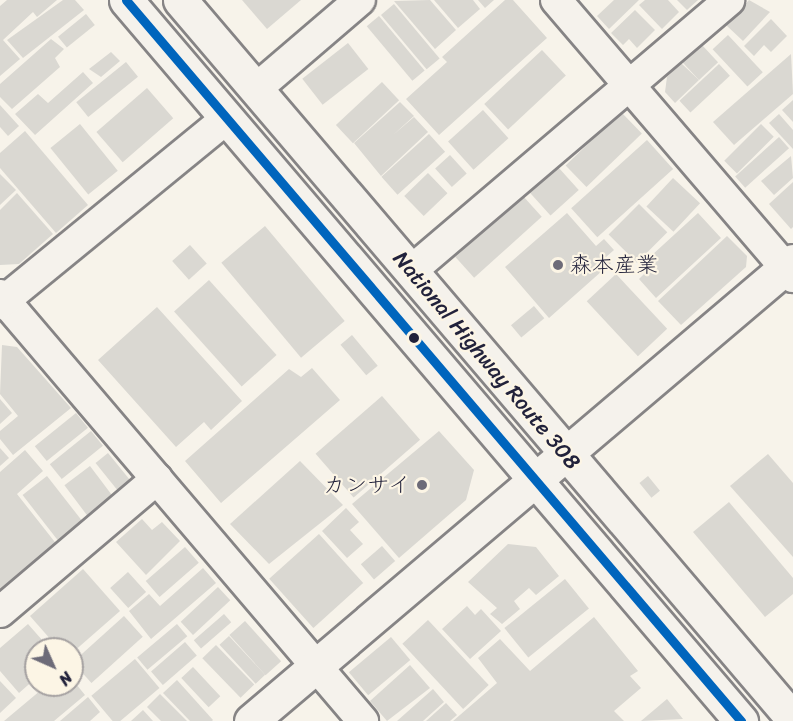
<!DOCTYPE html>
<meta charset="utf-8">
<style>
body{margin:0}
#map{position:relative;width:793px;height:721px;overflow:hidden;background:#f7f3ea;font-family:Sriracha,"Klee One",sans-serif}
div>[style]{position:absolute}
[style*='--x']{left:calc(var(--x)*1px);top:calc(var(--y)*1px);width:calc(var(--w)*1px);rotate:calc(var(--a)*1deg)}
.building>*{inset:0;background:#dad8d2;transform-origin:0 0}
.roads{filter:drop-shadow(2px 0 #868485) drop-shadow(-2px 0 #868485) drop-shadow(0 2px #868485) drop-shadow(0 -2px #868485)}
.minor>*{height:30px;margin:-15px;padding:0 15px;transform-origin:15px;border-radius:15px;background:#f5f2ec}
.tertiary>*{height:33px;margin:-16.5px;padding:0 16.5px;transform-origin:16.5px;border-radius:16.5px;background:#f5f2ec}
.trunk>*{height:33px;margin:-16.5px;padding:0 16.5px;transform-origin:16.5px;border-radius:16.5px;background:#f5f2ec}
.bus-1>*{height:9px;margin:-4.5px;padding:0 4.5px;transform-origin:4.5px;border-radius:4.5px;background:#0065bd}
.dots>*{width:16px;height:16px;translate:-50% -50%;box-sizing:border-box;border:3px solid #fcf5e5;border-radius:50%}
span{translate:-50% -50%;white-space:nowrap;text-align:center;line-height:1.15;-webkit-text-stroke:4.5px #fcf5e5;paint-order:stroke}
.poi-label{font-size:22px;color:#22223b}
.left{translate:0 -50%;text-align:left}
.right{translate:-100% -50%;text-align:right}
.street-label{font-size:22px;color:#22223b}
.north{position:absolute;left:24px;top:637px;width:60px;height:60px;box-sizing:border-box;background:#fcf5e5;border:2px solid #a5a1a1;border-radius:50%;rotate:135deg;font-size:16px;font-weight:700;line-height:24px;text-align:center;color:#22223b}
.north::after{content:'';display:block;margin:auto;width:21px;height:27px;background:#6d6b78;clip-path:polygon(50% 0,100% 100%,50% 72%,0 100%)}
</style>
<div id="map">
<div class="building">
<div style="clip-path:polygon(7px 0,57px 0,37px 17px,33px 12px,3px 40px,20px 59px,0 76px,0 6px)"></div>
<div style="clip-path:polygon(63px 0,75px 0,84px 10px,23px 58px,7px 40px)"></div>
<div style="clip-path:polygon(242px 0,301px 0,267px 29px)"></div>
<div style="clip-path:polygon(430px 0,456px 30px,435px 49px,394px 1px)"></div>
<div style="clip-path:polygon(434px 0,473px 0,480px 9px,458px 28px)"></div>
<div style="clip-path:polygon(478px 0,494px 0,485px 8px)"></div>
<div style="clip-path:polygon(505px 0,513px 0,547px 38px,439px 135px,406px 99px,447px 62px,442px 57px)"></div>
<div style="clip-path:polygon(614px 0,639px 0,609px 29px,597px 16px)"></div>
<div style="clip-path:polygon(645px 0,668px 0,679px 12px,662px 29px,639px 5px)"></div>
<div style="clip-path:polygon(677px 0,698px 0,687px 10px)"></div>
<div style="clip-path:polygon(749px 0,770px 12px,743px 41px,726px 25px)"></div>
<div style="left:394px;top:4px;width:71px;height:17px;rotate:50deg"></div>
<div style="clip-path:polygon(635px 10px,655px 30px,637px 48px,629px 39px,623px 45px,611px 33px)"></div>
<div style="left:86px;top:14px;width:14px;height:36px;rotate:51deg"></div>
<div style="left:379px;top:16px;width:71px;height:16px;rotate:50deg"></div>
<div style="clip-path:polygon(771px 19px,787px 36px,771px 52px,764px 45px,754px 56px,744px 46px)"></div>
<div style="left:728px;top:35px;width:51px;height:21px;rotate:47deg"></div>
<div style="clip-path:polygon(51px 39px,64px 49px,55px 58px,60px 67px,12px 109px,0 97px,0 84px)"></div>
<div style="left:348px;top:43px;width:33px;height:58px;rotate:52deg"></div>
<div style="left:701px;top:44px;width:25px;height:26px;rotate:47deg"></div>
<div style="left:542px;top:50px;width:35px;height:79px;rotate:47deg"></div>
<div style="clip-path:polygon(111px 52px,120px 61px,101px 77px,89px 69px)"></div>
<div style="clip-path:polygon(791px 54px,793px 94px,734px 145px,713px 122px)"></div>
<div style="left:126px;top:62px;width:19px;height:64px;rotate:51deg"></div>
<div style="clip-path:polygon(681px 63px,699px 80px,675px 103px,665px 92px,667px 77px)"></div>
<div style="left:719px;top:64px;width:16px;height:54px;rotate:47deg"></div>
<div style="clip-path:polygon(83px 72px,93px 83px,35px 135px,15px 114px,38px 94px,48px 103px)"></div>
<div style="left:382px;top:82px;width:25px;height:63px;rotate:47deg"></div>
<div style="left:147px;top:88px;width:40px;height:67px;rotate:49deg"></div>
<div style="clip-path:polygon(793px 100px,793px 122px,782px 110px)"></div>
<div style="clip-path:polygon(400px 102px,414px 116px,393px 135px,414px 117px,428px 132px,381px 176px,354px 143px)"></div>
<div style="clip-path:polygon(0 105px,19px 126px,8px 136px,0 127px)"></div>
<div style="left:483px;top:110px;width:38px;height:47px;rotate:48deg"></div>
<div style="left:621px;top:112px;width:30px;height:77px;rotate:46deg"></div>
<div style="clip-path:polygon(779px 114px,793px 130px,793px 149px,769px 123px)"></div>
<div style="left:80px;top:124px;width:60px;height:38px;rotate:51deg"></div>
<div style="left:761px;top:124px;width:18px;height:52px;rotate:45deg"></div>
<div style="clip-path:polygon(25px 131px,88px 205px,56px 233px,0 168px,0 153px)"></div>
<div style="left:429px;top:134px;width:24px;height:64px;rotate:48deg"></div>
<div style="left:779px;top:137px;width:15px;height:59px;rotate:48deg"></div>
<div style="left:647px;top:140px;width:39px;height:102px;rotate:48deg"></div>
<div style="left:450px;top:155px;width:25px;height:20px;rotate:48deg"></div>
<div style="clip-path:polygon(791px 156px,793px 178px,774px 195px,761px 181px)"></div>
<div style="left:558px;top:167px;width:31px;height:38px;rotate:48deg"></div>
<div style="left:428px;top:173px;width:28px;height:33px;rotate:46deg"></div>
<div style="clip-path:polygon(0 174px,16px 190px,0 205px)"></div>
<div style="left:673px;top:178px;width:37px;height:39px;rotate:43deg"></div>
<div style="clip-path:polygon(793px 182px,793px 227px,791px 229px,769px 204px)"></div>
<div style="clip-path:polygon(17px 193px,53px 234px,19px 264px,0 265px,0 210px)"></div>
<div style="left:523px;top:196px;width:28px;height:91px;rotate:48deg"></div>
<div style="left:639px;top:204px;width:40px;height:43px;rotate:45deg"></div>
<div style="clip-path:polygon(567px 213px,596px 246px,604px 239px,614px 250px,606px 257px,611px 263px,549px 318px,505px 267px)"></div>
<div style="clip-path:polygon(698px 213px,721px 238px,656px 298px,639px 279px,646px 272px,640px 266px)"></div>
<div style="left:265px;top:226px;width:124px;height:57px;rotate:50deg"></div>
<div style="clip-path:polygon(727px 236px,747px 256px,746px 267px,681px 325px,658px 301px)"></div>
<div style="left:190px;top:245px;width:25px;height:24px;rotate:48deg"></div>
<div style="left:616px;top:274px;width:75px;height:40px;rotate:47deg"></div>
<div style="left:209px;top:280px;width:101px;height:47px;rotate:48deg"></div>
<div style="left:534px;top:306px;width:16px;height:30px;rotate:50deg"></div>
<div style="clip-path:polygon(157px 307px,242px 401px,211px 430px,204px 422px,176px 447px,98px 360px)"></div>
<div style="left:352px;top:335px;width:40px;height:15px;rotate:50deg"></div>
<div style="clip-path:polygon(2px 345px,17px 347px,71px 408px,13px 455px,0 439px,0 431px,18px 416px,0 394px)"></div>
<div style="clip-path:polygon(312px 368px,340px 400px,221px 503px,185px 461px,289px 369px,301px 377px)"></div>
<div style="left:382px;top:396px;width:58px;height:88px;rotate:49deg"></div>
<div style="clip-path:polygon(0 399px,12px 413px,0 424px)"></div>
<div style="left:76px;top:413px;width:19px;height:53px;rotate:51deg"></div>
<div style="left:91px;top:431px;width:19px;height:53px;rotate:51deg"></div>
<div style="clip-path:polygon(439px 431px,474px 470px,466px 500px,399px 558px,352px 504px)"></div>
<div style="clip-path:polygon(0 448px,9px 458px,0 466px)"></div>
<div style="clip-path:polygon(25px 450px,43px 471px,17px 494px,58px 546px,0 598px,0 472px)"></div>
<div style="left:108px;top:453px;width:40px;height:16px;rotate:51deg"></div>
<div style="clip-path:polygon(768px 454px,793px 483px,793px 557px,730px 486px)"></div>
<div style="clip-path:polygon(300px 461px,343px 505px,269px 564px,230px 524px)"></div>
<div style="left:90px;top:466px;width:41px;height:32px;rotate:53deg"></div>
<div style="left:47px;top:476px;width:61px;height:31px;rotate:52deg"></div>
<div style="left:648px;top:476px;width:19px;height:11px;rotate:51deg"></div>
<div style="clip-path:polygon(729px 502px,793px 578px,793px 594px,765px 617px,693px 532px)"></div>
<div style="clip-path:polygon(346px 508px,359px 522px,350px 530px,363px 544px,347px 558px,322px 531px)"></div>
<div style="clip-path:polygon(142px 519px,152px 530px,162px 522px,180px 541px,146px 575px,116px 542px)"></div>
<div style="left:319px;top:534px;width:66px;height:67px;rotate:48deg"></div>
<div style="clip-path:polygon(508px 544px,536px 547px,559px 576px,536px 595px,529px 588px,514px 601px,520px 609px,502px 624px,490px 614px,497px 608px,468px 582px)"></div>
<div style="left:382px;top:546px;width:20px;height:28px;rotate:49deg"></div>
<div style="left:185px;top:547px;width:21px;height:52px;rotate:49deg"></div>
<div style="clip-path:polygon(203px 568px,216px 583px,151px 639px,129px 611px,149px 594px,160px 606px)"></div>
<div style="clip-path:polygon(83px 569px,120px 611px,72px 653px,59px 649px,30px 616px)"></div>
<div style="left:128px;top:572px;width:27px;height:24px;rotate:48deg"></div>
<div style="left:565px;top:579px;width:38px;height:78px;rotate:51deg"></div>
<div style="left:218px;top:587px;width:18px;height:51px;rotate:47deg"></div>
<div style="clip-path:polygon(467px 606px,475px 615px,481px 609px,501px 631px,470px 659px,442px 629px)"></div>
<div style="left:224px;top:614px;width:11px;height:40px;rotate:49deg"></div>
<div style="left:124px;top:616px;width:28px;height:69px;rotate:48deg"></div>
<div style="clip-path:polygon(594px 617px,638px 671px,630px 676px,641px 688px,614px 711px,624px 721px,453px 721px,497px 683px,478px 658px,500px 639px,530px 671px)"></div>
<div style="left:428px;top:620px;width:89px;height:35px;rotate:47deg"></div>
<div style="left:245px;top:621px;width:54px;height:21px;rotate:48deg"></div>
<div style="clip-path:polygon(28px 624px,50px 649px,36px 649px,36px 678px,19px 693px,0 671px,0 648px)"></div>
<div style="left:177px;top:624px;width:16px;height:52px;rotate:50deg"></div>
<div style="left:229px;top:636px;width:53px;height:13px;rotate:47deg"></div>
<div style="left:391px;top:637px;width:30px;height:55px;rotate:50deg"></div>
<div style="left:185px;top:642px;width:18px;height:45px;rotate:49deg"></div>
<div style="left:216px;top:645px;width:55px;height:19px;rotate:46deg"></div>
<div style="left:135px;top:659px;width:38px;height:57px;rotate:50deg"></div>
<div style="clip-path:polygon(410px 665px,430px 688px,387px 721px,370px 701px)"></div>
<div style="left:193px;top:667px;width:40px;height:16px;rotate:47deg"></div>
<div style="clip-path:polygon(72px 679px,85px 695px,54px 721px,4px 721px,47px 685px,72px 685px)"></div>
<div style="clip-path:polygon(177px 680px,213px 720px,212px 721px,190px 721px,163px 693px)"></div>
<div style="clip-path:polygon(0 681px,16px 698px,0 713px)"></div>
<div style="clip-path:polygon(433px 689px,444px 702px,423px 721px,397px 721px)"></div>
<div style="clip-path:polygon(160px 694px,187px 721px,161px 721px,147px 707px)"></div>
<div style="clip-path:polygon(88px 697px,100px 712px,90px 721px,60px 721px)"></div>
<div style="clip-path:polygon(667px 699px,683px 719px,641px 721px)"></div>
<div style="clip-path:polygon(446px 703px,457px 715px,450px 721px,426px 721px)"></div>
<div style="clip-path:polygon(143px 710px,153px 721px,131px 721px)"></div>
</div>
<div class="roads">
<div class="minor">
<div style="--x:556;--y:0;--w:365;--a:49.4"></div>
<div style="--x:256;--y:89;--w:137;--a:-40.6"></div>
<div style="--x:411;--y:271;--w:418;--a:-40.4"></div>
<div style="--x:0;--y:295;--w:560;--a:49.57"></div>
<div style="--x:0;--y:304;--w:293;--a:-39.3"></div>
<div style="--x:0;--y:612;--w:206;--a:-40.3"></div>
</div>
<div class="tertiary">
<div style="--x:251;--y:721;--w:711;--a:-40.32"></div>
</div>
<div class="trunk">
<div style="--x:126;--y:0;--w:948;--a:49.54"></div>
<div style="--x:180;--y:0;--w:945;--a:49.55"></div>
</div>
</div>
<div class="bus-1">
<div style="--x:126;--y:0;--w:948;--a:49.54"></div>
</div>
<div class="dots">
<div style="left:558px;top:265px;background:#6d6b78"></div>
<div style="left:414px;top:338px;background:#22223b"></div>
<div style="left:422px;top:485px;background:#6d6b78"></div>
</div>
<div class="poi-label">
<span class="left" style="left:570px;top:265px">森本産業</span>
<span class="right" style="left:410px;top:485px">カンサイ</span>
</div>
<div class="street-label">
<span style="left:487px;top:360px;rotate:50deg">National Highway Route 308</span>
</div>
<div class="north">N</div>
</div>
